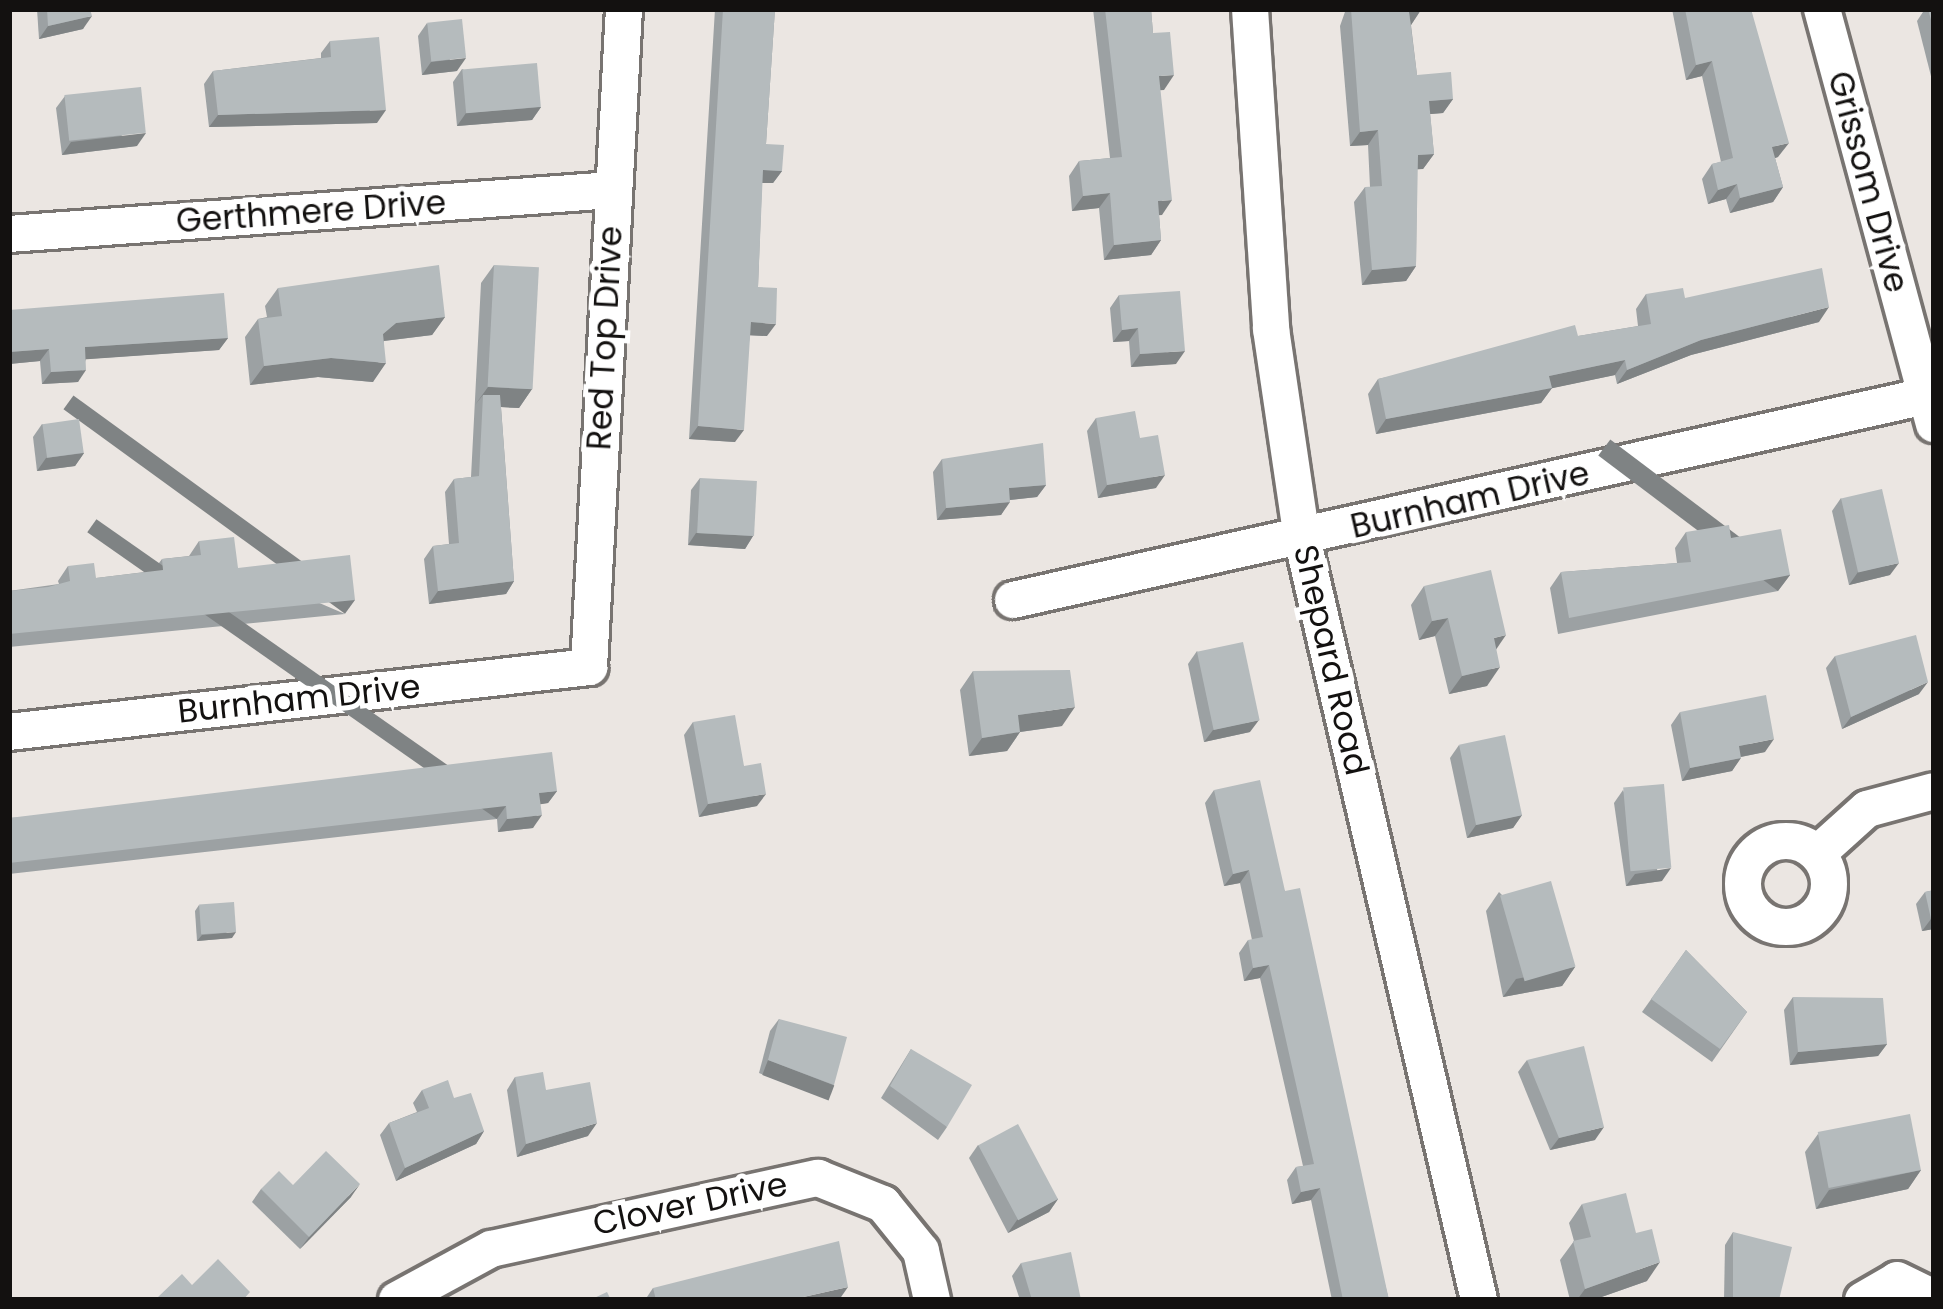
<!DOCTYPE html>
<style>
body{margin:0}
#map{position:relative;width:1943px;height:1309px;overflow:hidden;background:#ebe6e2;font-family:Poppins,sans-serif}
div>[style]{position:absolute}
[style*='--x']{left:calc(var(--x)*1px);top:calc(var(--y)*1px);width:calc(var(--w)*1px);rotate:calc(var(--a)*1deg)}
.roads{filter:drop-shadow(3px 0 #787471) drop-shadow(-3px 0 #787471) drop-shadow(0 3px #787471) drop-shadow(0 -3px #787471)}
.street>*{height:36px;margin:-18px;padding:0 18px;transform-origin:18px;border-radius:18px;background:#fff}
.street>.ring{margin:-18px;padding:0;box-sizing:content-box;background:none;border:36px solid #fff;border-radius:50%}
.wall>*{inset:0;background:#9ca1a3}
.shaded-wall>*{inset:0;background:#7f8384;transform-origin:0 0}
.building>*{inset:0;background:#b5bbbd;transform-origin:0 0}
span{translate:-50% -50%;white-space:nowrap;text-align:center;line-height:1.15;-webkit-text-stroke:10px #fff;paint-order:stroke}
.street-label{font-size:33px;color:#131110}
.frame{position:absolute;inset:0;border:12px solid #131110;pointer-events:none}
</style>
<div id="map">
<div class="roads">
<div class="street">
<div style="--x:1250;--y:9;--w:321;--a:86.2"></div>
<div style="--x:1271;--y:329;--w:211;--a:81.6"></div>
<div style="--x:1302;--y:538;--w:782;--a:76.92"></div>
<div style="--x:1822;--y:9;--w:430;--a:74.9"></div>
<div style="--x:9;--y:234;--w:605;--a:-4.17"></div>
<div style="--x:1013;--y:600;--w:936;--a:-12.6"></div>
<div style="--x:9;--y:732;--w:584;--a:-6.39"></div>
<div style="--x:589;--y:667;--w:659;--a:-86.96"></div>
<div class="ring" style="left:1743px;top:841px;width:50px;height:50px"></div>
<div style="--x:1817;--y:854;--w:67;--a:-42"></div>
<div style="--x:1867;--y:809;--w:69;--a:-15"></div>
<div style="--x:397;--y:1300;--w:107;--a:-28.5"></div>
<div style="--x:491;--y:1249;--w:335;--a:-12.3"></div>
<div style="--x:818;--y:1178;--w:70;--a:21.8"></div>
<div style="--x:883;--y:1204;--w:60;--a:51"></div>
<div style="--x:921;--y:1251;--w:50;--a:77.3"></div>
<div style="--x:1863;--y:1300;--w:39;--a:-30"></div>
<div style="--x:1897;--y:1280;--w:41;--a:25.9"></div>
</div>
</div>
<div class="wall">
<div style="clip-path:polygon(37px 9px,90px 9px,83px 29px,39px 39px)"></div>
<div style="clip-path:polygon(715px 9px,775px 9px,766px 144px,782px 171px,773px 183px,762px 183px,758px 287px,767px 336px,750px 335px,735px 442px,689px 439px)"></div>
<div style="clip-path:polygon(1093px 9px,1151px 9px,1153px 33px,1164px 90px,1160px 90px,1162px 215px,1159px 215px,1161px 240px,1151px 255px,1104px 260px,1099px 208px,1072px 211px,1069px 176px,1079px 161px,1110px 158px)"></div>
<div style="clip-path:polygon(1346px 9px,1421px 9px,1411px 25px,1417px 75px,1453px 99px,1443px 113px,1430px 114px,1434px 154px,1423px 169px,1417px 169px,1416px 266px,1406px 281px,1362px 285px,1354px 202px,1365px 187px,1370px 187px,1368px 145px,1350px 146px,1340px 26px)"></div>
<div style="clip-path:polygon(1672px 9px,1751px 9px,1778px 157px,1775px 158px,1783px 187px,1773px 202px,1730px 213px,1726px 199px,1708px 204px,1702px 179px,1712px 164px,1721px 162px,1702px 76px,1686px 80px)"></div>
<div style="clip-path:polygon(1925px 9px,1934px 9px,1934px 88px,1917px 21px)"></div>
<div style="clip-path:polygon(427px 23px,457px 71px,422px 75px,418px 36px)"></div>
<div style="clip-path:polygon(330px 41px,377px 123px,209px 127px,204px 84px,213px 71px,321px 58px,321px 53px)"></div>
<div style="clip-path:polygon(462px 69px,541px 107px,532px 120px,457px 126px,453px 82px)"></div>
<div style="clip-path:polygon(65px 96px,137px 146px,62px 155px,56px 108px)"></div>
<div style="clip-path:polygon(494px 265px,532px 389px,519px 408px,501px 407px,514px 581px,506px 594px,429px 604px,424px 559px,433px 546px,449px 544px,445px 492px,454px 479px,471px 477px,481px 283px)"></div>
<div style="clip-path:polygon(278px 288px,445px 317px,432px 335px,384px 341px,373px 382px,318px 377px,250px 385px,245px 337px,258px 319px,267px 317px,265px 306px)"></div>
<div style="clip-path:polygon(1646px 294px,1685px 298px,1819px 322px,1691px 355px,1617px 384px,1615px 375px,1552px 388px,1541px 403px,1376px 434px,1368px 394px,1378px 379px,1578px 336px,1638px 326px,1636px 309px)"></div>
<div style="clip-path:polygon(1119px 295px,1176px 364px,1131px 367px,1129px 341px,1113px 342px,1110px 308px)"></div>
<div style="clip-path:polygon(9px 310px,228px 338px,219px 350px,86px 359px,78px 382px,42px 384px,40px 361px,9px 364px)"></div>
<div style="clip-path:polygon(1096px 418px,1140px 438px,1156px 488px,1098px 498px,1087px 431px)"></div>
<div style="clip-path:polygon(42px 424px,84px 453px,75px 466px,37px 471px,33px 437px)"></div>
<div style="clip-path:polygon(942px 459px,1046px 485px,1037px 497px,1010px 500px,1001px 515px,937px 520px,933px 472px)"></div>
<div style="clip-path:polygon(700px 478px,753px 536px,745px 549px,688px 545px,691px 490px)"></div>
<div style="clip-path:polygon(1841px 498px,1890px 575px,1849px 585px,1832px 511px)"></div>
<div style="clip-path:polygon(1686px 532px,1731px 538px,1790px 575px,1778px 591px,1558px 634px,1550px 588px,1561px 572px,1677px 563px,1675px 548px)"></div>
<div style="clip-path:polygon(199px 541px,238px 568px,345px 614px,9px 647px,9px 591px,59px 584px,58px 581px,68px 566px,96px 578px,153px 571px,162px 559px,189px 556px)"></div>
<div style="clip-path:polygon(1424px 586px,1496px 650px,1487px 686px,1449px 694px,1435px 636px,1419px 640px,1411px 605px)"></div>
<div style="clip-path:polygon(1197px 651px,1250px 732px,1204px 742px,1188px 664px)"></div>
<div style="clip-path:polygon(1835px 656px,1919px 694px,1842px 729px,1826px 668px)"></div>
<div style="clip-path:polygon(973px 671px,1062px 726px,1020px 732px,1007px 751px,969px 756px,960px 690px)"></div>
<div style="clip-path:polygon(1680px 712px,1765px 752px,1741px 757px,1732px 771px,1682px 781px,1671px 725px)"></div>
<div style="clip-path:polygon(693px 722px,744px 766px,757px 806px,699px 817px,684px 735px)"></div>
<div style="clip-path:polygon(1459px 745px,1522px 815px,1513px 828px,1467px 838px,1450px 758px)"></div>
<div style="clip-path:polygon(1214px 790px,1285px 891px,1389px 1300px,1332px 1300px,1311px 1200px,1292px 1204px,1287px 1180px,1296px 1167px,1303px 1166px,1260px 978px,1244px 981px,1239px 953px,1248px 940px,1252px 940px,1240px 883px,1224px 886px,1205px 803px)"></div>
<div style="clip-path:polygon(1623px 790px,1662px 881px,1626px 886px,1614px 803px)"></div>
<div style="clip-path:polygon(557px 791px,548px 803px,540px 804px,533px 828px,498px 832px,497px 819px,9px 874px,9px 818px)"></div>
<div style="clip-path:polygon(1934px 890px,1934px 929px,1922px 931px,1916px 904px,1925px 892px)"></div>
<div style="clip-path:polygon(1499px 892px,1575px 967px,1562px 986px,1503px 997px,1486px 911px)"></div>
<div style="clip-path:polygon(199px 905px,232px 938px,197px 941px,195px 911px)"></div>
<div style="clip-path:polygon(1686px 950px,1747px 1012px,1712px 1062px,1642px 1012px)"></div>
<div style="clip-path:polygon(1793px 997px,1887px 1044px,1878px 1056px,1790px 1065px,1784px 1010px)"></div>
<div style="clip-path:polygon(779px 1019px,834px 1085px,825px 1098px,759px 1073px,770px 1031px)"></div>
<div style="clip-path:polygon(911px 1049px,947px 1127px,938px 1140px,881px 1098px)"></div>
<div style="clip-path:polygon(1527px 1060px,1595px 1140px,1550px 1150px,1518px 1072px)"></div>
<div style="clip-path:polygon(515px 1077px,546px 1090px,588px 1136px,517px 1157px,507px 1090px)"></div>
<div style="clip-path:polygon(422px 1090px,454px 1098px,484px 1131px,476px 1144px,396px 1181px,380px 1135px,389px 1123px,417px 1112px,413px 1103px)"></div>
<div style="clip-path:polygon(1818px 1134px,1921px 1170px,1908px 1189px,1816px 1209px,1805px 1152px)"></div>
<div style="clip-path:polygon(978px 1145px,1058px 1199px,1049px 1212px,1008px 1233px,969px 1158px)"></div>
<div style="clip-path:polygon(293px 1185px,351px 1197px,300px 1249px,252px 1202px,261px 1189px)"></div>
<div style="clip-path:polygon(1582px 1204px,1647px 1281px,1593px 1300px,1570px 1300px,1560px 1260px,1574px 1241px,1569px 1223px)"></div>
<div style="clip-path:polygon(1733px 1232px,1779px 1300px,1724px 1300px,1725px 1245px)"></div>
<div style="clip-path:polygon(1021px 1263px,1081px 1300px,1020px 1300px,1012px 1276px)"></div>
<div style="clip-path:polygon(653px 1288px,839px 1300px,645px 1300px)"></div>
</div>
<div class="shaded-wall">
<div style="clip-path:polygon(1421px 10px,1411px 25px,1409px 12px)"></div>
<div style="clip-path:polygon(92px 16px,83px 29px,39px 39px,48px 26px)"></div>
<div style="clip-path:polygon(466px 58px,457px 71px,422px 75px,431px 62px)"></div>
<div style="clip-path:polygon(1712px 61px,1702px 76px,1686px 80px,1696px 65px)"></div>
<div style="clip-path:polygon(1174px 75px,1164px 90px,1148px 91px,1159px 76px)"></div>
<div style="clip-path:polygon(1453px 99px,1443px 113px,1419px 115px,1429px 101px)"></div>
<div style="clip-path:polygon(541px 107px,532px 120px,457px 126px,466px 113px)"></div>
<div style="clip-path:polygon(386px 110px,377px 123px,209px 127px,218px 115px)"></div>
<div style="clip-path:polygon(1378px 130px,1368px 145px,1350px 146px,1360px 132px)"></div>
<div style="clip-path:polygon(146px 133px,137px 146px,62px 155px,71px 142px)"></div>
<div style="clip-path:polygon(1789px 143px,1778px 157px,1762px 162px,1772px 147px)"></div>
<div style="clip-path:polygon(1434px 154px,1423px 169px,1407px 170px,1418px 155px)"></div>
<div style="clip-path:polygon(763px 170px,782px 171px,773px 183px,754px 183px)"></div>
<div style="clip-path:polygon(1737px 184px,1726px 199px,1708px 204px,1718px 190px)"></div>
<div style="clip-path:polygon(1783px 187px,1773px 202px,1730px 213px,1740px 198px)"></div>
<div style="clip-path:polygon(1110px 193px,1099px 208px,1072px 211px,1083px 196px)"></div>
<div style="clip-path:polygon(1172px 200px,1162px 215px,1148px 216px,1158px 201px)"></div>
<div style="clip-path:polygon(1161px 240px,1151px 255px,1104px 260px,1114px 245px)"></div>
<div style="clip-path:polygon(1416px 266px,1406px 281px,1362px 285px,1372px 270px)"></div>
<div style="clip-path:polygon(1829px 307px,1819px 322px,1691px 355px,1617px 384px,1627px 370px,1701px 340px)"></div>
<div style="clip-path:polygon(445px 317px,432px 335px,383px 341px,383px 334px,396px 323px)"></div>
<div style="clip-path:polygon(751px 322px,776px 324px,767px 336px,742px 335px)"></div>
<div style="clip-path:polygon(1138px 328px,1129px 341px,1113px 342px,1122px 330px)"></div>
<div style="clip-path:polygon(228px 338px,219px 350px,76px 360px,85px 347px)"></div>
<div style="clip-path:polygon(49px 349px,40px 361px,9px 364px,9px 352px)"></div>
<div style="clip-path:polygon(1185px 351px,1176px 364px,1131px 367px,1140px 354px)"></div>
<div style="clip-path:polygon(331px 358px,386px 363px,373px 382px,318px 377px,250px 385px,264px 366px)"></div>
<div style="clip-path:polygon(1625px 360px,1615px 375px,1539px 391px,1549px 376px)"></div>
<div style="clip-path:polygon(86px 370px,78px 382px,42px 384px,51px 372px)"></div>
<div style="clip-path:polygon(488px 387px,532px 389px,519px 408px,483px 406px,483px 395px,475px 405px)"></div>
<div style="clip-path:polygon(1552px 388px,1541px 403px,1376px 434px,1386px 419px)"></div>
<div style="clip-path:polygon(698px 426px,744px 430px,735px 442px,689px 439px)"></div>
<div style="clip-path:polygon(84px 453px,75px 466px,37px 471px,46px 458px)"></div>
<div style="clip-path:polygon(1165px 475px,1156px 488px,1098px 498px,1107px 485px)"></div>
<div style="clip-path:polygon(1046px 485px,1037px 497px,1000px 501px,1009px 488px)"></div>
<div style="clip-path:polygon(1010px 502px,1001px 515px,937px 520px,946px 508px)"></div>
<div style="clip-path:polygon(696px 533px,753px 536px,745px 549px,688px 545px)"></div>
<div style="clip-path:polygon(1899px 563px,1890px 575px,1849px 585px,1858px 572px)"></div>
<div style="left:1790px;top:575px;width:20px;height:225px;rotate:127deg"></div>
<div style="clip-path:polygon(514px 581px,506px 594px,429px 604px,438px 591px)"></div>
<div style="left:355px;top:600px;width:17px;height:348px;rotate:126deg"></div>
<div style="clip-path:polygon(1448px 618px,1435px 636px,1419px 640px,1432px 621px)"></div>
<div style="clip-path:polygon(1506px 635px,1493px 654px,1494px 638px)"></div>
<div style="clip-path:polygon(1500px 667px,1487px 686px,1449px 694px,1462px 676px)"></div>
<div style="clip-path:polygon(1928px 682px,1919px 694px,1842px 729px,1851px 717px)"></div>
<div style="clip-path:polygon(1075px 707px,1062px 726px,1005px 734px,1018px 715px)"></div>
<div style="clip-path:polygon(1259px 720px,1250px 732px,1204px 742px,1213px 730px)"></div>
<div style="clip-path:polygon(1020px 732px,1007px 751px,969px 756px,982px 738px)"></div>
<div style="clip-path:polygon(1774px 739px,1765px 752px,1730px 759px,1739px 746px)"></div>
<div style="clip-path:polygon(1741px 758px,1732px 771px,1682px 781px,1690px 768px)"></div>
<div style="clip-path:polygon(557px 791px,548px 803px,530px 806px,539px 793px)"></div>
<div style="clip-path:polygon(766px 794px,757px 806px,699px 817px,708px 804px)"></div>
<div style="left:506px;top:806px;width:16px;height:500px;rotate:125deg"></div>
<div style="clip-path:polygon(542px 815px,533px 828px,498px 832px,507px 819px)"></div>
<div style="clip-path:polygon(1522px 815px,1513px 828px,1467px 838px,1476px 825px)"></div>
<div style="clip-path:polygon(1671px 868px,1662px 881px,1626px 886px,1635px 874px)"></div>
<div style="clip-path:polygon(1249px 870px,1240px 883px,1224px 886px,1233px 874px)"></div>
<div style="clip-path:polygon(1934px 918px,1934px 929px,1922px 931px,1931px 919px)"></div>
<div style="clip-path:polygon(236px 932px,232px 938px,197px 941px,202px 935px)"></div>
<div style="clip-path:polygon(1269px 965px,1260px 978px,1244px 981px,1253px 968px)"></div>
<div style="clip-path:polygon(1575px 967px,1562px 986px,1503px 997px,1516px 979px)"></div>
<div style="clip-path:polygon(1887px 1044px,1878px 1056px,1790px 1065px,1798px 1052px)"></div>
<div style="left:768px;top:1060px;width:71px;height:16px;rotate:21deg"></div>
<div style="clip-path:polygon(597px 1123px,588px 1136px,517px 1157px,526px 1144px)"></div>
<div style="clip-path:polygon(1604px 1127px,1595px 1140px,1550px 1150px,1559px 1138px)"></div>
<div style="clip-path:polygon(484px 1131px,476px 1144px,396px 1181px,405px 1168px)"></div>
<div style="clip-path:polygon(1921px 1170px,1908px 1189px,1816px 1209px,1829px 1190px)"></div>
<div style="clip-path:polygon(360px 1184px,351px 1197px,300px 1249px,309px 1237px)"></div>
<div style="clip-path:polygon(1320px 1188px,1311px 1200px,1292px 1204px,1301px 1192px)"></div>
<div style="clip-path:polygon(1058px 1199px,1049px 1212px,1008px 1233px,1017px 1220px)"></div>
<div style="clip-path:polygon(1660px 1262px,1647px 1281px,1593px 1300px,1577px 1300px,1585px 1289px)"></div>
<div style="clip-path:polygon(848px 1287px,839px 1300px,790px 1300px)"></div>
</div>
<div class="building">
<div style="clip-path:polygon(47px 9px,90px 9px,92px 16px,48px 26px)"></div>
<div style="clip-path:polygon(723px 9px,775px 9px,766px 144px,784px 145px,782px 171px,763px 170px,758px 287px,777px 288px,776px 324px,751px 322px,744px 430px,698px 426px)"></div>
<div style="clip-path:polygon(1105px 9px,1151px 9px,1153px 33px,1170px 32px,1174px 75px,1159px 76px,1172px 200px,1158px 201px,1161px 240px,1114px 245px,1110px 193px,1083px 196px,1079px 161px,1122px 157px)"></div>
<div style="clip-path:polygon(1351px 9px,1421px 9px,1409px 12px,1417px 75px,1451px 72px,1453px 99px,1429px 101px,1434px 154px,1418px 155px,1416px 266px,1372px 270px,1365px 187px,1382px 186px,1378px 130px,1360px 132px)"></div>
<div style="clip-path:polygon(1685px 9px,1751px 9px,1789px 143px,1772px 147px,1783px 187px,1740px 198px,1737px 184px,1718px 190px,1712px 164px,1733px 158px,1712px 61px,1696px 65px)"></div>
<div style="clip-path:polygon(1928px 9px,1934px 9px,1934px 31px)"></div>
<div style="left:462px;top:19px;width:39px;height:35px;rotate:84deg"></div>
<div style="clip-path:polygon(379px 37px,386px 110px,218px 115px,213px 71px,331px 57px,330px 41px)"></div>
<div style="left:537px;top:63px;width:44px;height:75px;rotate:85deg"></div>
<div style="left:141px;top:87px;width:46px;height:77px;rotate:84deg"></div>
<div style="clip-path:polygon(439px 265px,445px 317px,396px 323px,383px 334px,386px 363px,331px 358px,264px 366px,258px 319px,282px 316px,278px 288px)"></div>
<div style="left:494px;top:265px;width:45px;height:122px;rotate:3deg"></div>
<div style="clip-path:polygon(1822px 268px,1829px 307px,1701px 340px,1627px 370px,1625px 360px,1549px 376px,1552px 388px,1386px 419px,1378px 379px,1575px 325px,1578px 336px,1651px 324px,1646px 294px,1683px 288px,1685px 298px)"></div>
<div style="clip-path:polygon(1180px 291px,1185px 351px,1140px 354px,1138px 328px,1122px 330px,1119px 295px)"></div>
<div style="clip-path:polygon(224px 293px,228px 338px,85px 347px,86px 370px,51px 372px,49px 349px,9px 352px,9px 310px)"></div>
<div style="clip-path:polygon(483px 395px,500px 395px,514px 581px,438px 591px,433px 546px,459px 543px,454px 479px,479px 476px)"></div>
<div style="clip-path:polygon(1135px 411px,1140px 438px,1158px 435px,1165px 475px,1107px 485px,1096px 418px)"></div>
<div style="left:79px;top:419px;width:34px;height:37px;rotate:82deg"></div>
<div style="clip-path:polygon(1043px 443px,1046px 485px,1009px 488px,1010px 502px,946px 508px,942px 459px)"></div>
<div style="left:700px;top:478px;width:57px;height:55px;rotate:3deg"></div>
<div style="left:1882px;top:489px;width:76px;height:42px;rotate:77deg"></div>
<div style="clip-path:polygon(1729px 525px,1731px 538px,1781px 529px,1790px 575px,1569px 618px,1561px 572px,1691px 562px,1686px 532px)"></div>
<div style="clip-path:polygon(234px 537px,238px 568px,350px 555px,355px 600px,9px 634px,9px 591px,48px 587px,70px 581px,68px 566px,94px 563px,96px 578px,163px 570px,162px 559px,201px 555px,199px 541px)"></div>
<div style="clip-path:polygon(1491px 570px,1506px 635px,1494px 638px,1500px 667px,1462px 676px,1448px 618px,1432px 621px,1424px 586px)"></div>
<div style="clip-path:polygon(1916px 635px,1928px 682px,1851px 717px,1835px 656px)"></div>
<div style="left:1243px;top:642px;width:80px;height:47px;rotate:78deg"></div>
<div style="clip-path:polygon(1070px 670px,1075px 707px,1018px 715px,1020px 732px,982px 738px,973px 671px)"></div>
<div style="clip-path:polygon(1766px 695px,1774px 739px,1739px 746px,1741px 758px,1690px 768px,1680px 712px)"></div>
<div style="clip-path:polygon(735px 715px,744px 766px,761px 763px,766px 794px,708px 804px,693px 722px)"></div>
<div style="left:1505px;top:735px;width:82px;height:47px;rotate:78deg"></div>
<div style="clip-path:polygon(552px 752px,557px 791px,539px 793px,542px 815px,507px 819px,506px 806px,9px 863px,9px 818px)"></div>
<div style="clip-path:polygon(1260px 780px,1285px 891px,1300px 888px,1389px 1300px,1343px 1300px,1320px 1188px,1301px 1192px,1296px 1167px,1314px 1164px,1269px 965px,1253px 968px,1248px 940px,1263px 937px,1249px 870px,1233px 874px,1214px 790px)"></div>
<div style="left:1664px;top:784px;width:84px;height:41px;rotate:85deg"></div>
<div style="left:1551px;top:881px;width:89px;height:53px;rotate:74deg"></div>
<div style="clip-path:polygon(1934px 890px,1934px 918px,1931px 919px,1925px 892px)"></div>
<div style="left:234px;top:902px;width:30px;height:35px;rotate:86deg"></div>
<div style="clip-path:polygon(1686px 950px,1747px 1012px,1720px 1049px,1651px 999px)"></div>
<div style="clip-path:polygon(1793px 997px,1883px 998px,1887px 1044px,1798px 1052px)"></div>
<div style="clip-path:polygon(779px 1019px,847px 1037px,834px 1085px,768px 1060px)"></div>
<div style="clip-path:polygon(1584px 1046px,1604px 1127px,1559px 1138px,1527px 1060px)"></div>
<div style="clip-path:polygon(911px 1049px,972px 1085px,947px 1127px,890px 1086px)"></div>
<div style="clip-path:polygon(543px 1072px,546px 1090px,590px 1082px,597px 1123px,526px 1144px,515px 1077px)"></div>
<div style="clip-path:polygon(448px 1080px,454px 1098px,471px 1093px,484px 1131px,405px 1168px,389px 1123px,429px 1108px,422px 1090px)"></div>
<div style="left:1910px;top:1114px;width:57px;height:94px;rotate:79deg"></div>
<div style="left:1018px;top:1124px;width:85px;height:45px;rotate:62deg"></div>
<div style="clip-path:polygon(326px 1151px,360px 1184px,309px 1237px,261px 1189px,279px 1171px,293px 1185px)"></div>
<div style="clip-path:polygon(1626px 1193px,1636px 1233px,1652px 1229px,1660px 1262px,1585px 1289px,1573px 1241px,1591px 1237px,1582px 1204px)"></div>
<div style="clip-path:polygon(1733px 1232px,1792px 1247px,1779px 1300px,1742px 1300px,1733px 1298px)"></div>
<div style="clip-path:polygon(839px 1241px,848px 1287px,790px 1300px,656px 1300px,653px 1288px)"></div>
<div style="clip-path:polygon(1071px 1252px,1081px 1300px,1032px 1300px,1021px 1263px)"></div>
<div style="clip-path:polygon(218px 1259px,250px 1292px,243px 1300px,161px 1300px,158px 1297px,182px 1274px,192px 1285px)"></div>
<div style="clip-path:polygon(607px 1292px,611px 1300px,590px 1300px)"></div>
</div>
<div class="street-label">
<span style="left:1868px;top:182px;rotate:75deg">Grissom Drive</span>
<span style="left:311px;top:212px;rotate:-4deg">Gerthmere Drive</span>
<span style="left:605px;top:338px;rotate:-87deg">Red Top Drive</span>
<span style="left:1470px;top:500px;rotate:-13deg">Burnham Drive</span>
<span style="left:1331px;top:660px;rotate:77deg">Shepard Road</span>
<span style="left:299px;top:699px;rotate:-6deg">Burnham Drive</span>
<span style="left:690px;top:1204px;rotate:-12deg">Clover Drive</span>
</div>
<div class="frame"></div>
</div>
